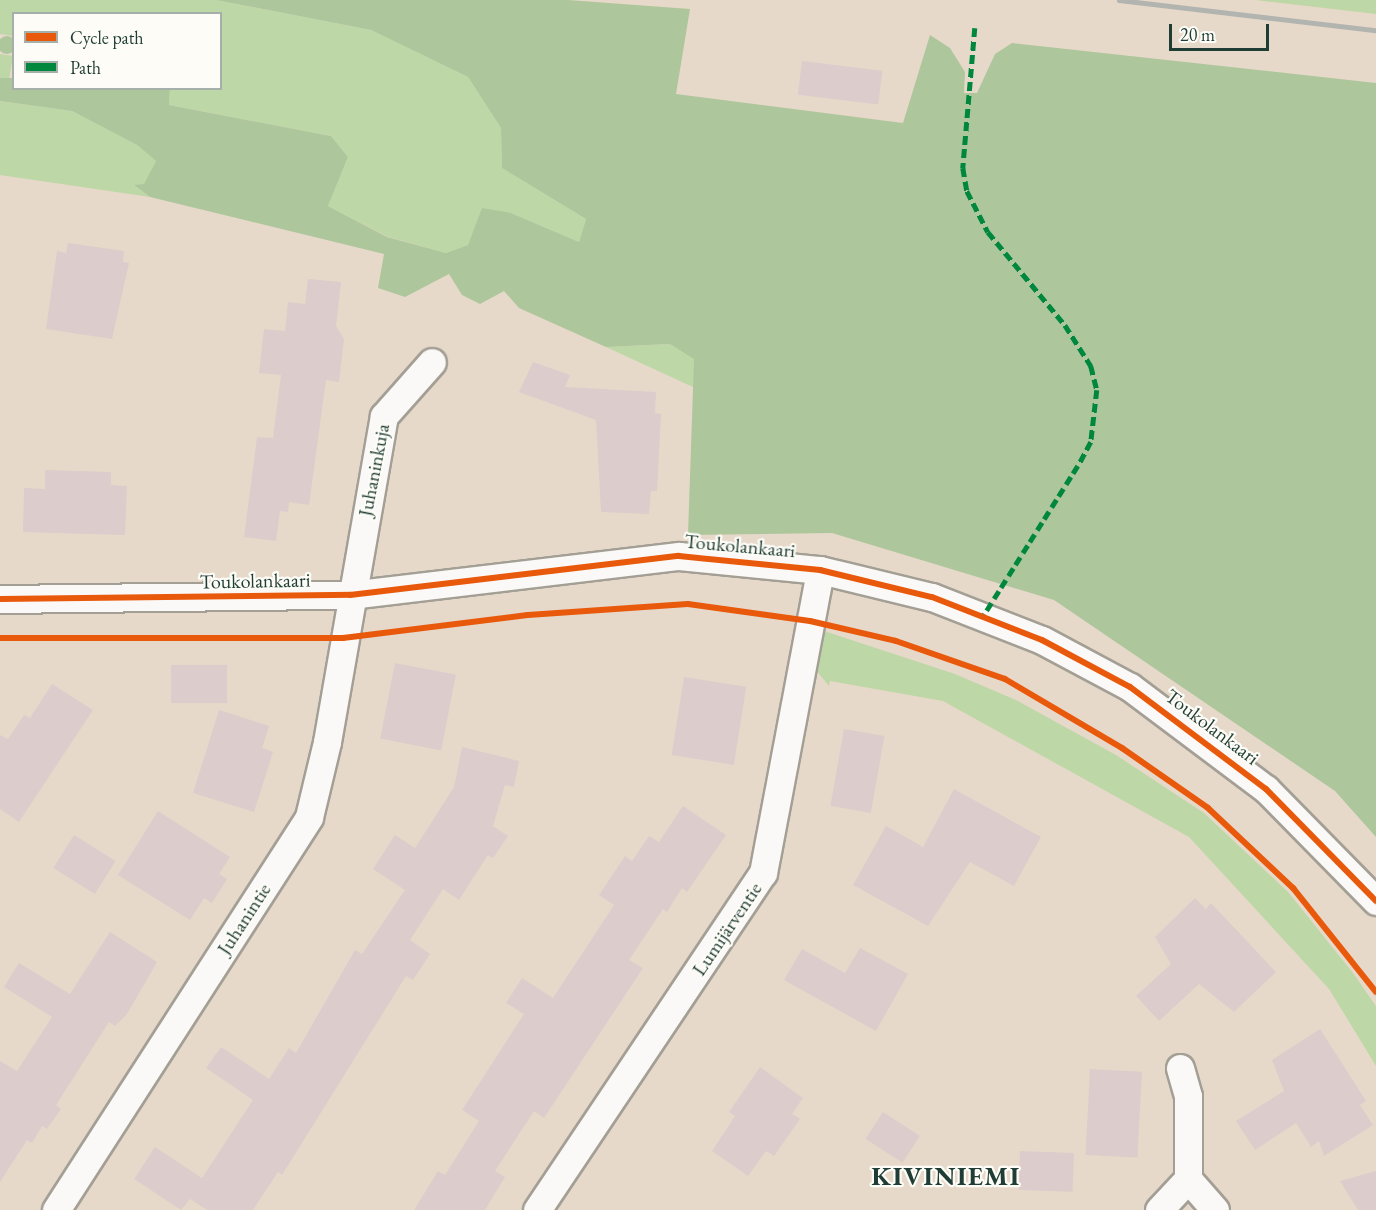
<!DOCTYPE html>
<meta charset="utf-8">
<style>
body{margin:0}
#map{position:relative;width:1376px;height:1210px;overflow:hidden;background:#e7d9ca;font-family:"EB Garamond",serif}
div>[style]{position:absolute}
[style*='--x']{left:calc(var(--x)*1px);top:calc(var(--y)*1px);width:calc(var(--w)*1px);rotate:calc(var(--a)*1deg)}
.green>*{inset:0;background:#bed7a6;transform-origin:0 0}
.forest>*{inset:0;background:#adc69b}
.round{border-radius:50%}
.building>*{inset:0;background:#dccccb;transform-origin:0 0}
.roads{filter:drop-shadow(2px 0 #a39f95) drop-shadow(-2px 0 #a39f95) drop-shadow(0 2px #a39f95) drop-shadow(0 -2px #a39f95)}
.minor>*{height:27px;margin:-13.5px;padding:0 13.5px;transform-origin:13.5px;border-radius:13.5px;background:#fbf9f7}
.rail>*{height:4.5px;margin:-2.25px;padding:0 2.25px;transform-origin:2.25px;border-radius:2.25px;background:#b2b4b0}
.quiet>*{height:4.5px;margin-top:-2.25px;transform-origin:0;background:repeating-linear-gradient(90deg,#00873e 0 9px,transparent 0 13.5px)}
.cycleway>*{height:6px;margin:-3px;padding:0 3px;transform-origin:3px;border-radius:3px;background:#e8590c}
span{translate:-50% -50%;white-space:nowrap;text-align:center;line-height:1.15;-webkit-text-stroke:4.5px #fdfcf7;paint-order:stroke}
.street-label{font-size:20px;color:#1f3d34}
.district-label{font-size:26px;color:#1f3d34;font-weight:700;letter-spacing:1.5px}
.legend{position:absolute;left:12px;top:12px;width:210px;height:78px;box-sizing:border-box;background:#fdfcf7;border:2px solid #a4b0a9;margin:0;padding:8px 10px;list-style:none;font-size:18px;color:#1f3d34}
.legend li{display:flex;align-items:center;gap:12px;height:30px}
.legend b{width:30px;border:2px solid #a4b0a9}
.scale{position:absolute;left:1169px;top:24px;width:100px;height:27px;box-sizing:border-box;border:3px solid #1f3d34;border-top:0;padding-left:8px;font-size:18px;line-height:21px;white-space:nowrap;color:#1f3d34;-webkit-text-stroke:4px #fdfcf7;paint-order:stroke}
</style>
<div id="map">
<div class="green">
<div style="clip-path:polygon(0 0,216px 0,371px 30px,468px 77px,501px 128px,502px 168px,586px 219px,579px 242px,511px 213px,468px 245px,446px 253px,388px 237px,328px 206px,348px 157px,331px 136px,169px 105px,170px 89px,220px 88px,220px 14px,14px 14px,13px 36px,0 34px)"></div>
<div style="clip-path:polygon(1255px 0,1376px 0,1376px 14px)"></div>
<div style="left:0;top:54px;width:13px;height:24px;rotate:9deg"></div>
<div style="clip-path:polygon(0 101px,72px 111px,137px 145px,156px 161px,144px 185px,134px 185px,150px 197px,0 175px)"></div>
<div style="clip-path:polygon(670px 344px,694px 358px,695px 388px,606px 347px)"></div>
<div style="clip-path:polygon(824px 631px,955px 674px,1016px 700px,1116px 755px,1204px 813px,1288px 892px,1353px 973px,1376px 1006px,1376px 1066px,1329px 989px,1189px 837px,943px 701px,830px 681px,829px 686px,815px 669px)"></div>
</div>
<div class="forest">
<div style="clip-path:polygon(216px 0,568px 0,690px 9px,676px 94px,903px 123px,930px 35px,950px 48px,965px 72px,964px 93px,977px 93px,995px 54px,1012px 43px,1376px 83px,1376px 837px,1335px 791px,1054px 600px,832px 533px,688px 535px,694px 359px,670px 344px,606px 347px,519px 308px,504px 291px,480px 304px,462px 295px,449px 274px,405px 297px,378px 288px,384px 254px,150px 197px,134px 185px,144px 184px,156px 161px,137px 145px,72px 111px,0 101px,0 78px,13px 78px,14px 88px,170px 89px,169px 105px,331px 136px,348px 157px,328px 206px,387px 237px,446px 253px,468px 245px,482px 208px,511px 213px,579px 242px,586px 219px,502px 168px,501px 128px,468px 77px,371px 30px)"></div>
<div class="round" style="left:-2px;top:36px;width:18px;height:18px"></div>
</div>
<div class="building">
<div style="left:802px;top:61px;width:81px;height:34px;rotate:7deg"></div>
<div style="clip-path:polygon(68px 243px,124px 251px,123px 262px,129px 263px,112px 339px,46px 329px,57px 251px,66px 253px)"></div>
<div style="clip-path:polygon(308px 279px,341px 282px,336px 326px,344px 339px,339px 382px,326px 380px,309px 505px,289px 502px,288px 512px,280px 511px,276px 541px,244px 537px,257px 437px,273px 438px,281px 375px,259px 373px,264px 329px,285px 331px,288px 302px,305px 304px)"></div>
<div style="clip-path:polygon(533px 362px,570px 375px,565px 387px,656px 392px,655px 413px,661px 414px,657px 491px,651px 491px,649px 514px,601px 512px,596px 420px,519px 392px)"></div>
<div style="clip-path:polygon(45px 470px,111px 472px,111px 485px,127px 486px,125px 535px,23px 532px,24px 488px,45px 489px)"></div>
<div style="left:395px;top:663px;width:62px;height:77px;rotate:11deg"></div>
<div style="left:227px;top:665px;width:38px;height:56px;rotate:90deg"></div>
<div style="left:684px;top:677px;width:63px;height:79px;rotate:9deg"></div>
<div style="clip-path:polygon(52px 684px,93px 710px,19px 822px,0 809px,0 735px,8px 739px,24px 715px,30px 718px)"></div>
<div style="clip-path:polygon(219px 710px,269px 726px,262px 748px,273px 752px,254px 812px,193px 793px)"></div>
<div style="left:844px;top:729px;width:41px;height:78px;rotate:10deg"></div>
<div style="clip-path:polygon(462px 747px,519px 761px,514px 787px,505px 785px,493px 826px,508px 836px,493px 858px,488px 855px,459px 900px,443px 889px,410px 940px,430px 954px,413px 980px,406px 976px,282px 1175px,278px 1172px,253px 1210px,207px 1210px,190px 1199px,181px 1210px,134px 1179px,155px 1147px,202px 1178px,253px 1100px,206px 1068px,221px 1047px,269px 1079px,289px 1048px,296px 1053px,355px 950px,362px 954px,405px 890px,373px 869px,395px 835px,415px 848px,454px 787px)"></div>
<div style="clip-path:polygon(954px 789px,1041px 837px,1014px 886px,970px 862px,928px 926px,853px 885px,886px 826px,923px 847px)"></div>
<div style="clip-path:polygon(683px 806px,726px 835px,687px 892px,682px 888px,667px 912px,663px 909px,629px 960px,643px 968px,544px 1118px,534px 1111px,495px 1171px,505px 1177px,485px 1210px,414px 1210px,438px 1171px,445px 1175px,479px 1121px,462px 1110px,524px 1014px,506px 1003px,522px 978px,553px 998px,614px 905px,599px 895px,625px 856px,632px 861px,649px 836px,659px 842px)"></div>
<div style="clip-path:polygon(158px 811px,230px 857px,219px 874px,227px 879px,212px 903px,204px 898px,190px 920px,118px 875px)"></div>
<div style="left:74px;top:835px;width:49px;height:39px;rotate:32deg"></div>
<div style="clip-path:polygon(1195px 898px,1206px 909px,1211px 903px,1276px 972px,1234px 1012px,1199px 984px,1159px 1021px,1136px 996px,1171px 964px,1155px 937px)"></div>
<div style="clip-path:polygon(110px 932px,157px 962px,127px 1014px,115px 1026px,109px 1022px,56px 1105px,61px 1109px,47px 1129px,42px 1126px,32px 1143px,27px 1140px,0 1182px,0 1061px,17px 1071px,52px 1017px,4px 987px,19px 963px,70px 994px)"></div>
<div style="clip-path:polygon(860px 948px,908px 974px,876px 1031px,784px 980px,802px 949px,845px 973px)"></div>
<div style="clip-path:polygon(1320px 1029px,1366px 1101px,1360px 1105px,1373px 1125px,1324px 1156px,1319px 1141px,1311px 1147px,1296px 1123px,1255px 1150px,1236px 1121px,1284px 1091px,1272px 1060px)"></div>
<div style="clip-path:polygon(760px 1067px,803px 1098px,792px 1114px,800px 1119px,774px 1156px,766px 1151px,748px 1176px,712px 1151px,735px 1116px,729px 1112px)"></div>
<div style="left:1090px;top:1069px;width:52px;height:86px;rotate:3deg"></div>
<div style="left:883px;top:1112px;width:44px;height:32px;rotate:33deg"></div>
<div style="left:1020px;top:1151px;width:54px;height:39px;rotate:2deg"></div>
<div style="clip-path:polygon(1376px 1171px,1376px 1210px,1358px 1210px,1340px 1181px)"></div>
</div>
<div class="roads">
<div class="minor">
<div style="--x:0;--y:599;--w:350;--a:-0.7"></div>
<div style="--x:350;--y:595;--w:331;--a:-6.8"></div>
<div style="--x:679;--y:556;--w:142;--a:5.7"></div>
<div style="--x:820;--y:570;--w:115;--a:13.6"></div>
<div style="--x:932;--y:597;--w:118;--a:21.4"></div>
<div style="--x:1042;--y:640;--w:100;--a:28.1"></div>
<div style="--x:1130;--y:687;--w:170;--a:36.9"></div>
<div style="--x:1266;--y:789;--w:157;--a:45.5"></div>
<div style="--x:1180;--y:1068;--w:29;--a:74"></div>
<div style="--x:1188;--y:1096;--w:83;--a:90"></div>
<div style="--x:56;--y:1210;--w:467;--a:-57.2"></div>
<div style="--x:309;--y:817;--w:77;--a:-76.5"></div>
<div style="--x:327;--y:742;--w:331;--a:-80.1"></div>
<div style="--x:384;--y:416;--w:72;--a:-48.4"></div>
<div style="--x:537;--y:1210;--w:406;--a:-56.2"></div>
<div style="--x:763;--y:873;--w:308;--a:-79.3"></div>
<div style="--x:1159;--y:1210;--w:42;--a:-46.9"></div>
<div style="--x:1188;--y:1179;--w:41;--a:48.9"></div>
</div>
</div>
<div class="rail">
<div style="--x:1119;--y:0;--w:259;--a:6.7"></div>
</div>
<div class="quiet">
<div style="--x:975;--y:28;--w:141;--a:94.9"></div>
<div style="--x:963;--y:168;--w:23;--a:80"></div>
<div style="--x:967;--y:191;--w:46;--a:62.9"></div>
<div style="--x:988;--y:232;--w:121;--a:50.4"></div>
<div style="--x:1065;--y:325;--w:49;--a:57.6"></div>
<div style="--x:1091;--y:366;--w:25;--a:76"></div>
<div style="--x:1097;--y:390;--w:52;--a:96.6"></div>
<div style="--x:1091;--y:442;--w:27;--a:118"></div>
<div style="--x:1078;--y:466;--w:178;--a:122.2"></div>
</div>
<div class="cycleway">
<div style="--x:0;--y:599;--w:350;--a:-0.7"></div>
<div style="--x:350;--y:595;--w:331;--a:-6.8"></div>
<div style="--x:679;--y:556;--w:142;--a:5.7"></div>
<div style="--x:820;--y:570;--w:115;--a:13.6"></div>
<div style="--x:932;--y:597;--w:118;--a:21.4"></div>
<div style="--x:1042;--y:640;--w:100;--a:28.1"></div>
<div style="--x:1130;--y:687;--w:170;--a:36.9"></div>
<div style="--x:1266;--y:789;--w:157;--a:45.5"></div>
<div style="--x:0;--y:638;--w:343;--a:0"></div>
<div style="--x:343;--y:638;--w:186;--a:-7.1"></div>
<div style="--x:528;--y:615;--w:160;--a:-3.9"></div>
<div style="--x:688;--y:604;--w:123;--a:7.9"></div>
<div style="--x:810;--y:621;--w:88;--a:13.1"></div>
<div style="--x:896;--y:641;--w:115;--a:19.2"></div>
<div style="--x:1005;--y:679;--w:136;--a:30.5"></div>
<div style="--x:1122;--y:748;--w:105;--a:34.9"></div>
<div style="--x:1208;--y:808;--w:117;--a:43.3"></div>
<div style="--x:1293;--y:888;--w:133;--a:51.4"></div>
</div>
<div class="street-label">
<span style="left:374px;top:470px;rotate:-79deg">Juhaninkuja</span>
<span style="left:740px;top:546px;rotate:5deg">Toukolankaari</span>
<span style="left:255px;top:581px;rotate:-1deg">Toukolankaari</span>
<span style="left:1212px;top:727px;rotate:37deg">Toukolankaari</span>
<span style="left:244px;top:919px;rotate:-57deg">Juhanintie</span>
<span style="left:727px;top:929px;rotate:-56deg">Lumijärventie</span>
</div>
<div class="district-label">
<span style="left:946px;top:1177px">KIVINIEMI</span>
</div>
<ul class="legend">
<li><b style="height:8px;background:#e8590c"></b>Cycle path</li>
<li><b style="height:8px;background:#00873e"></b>Path</li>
</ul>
<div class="scale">20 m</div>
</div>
